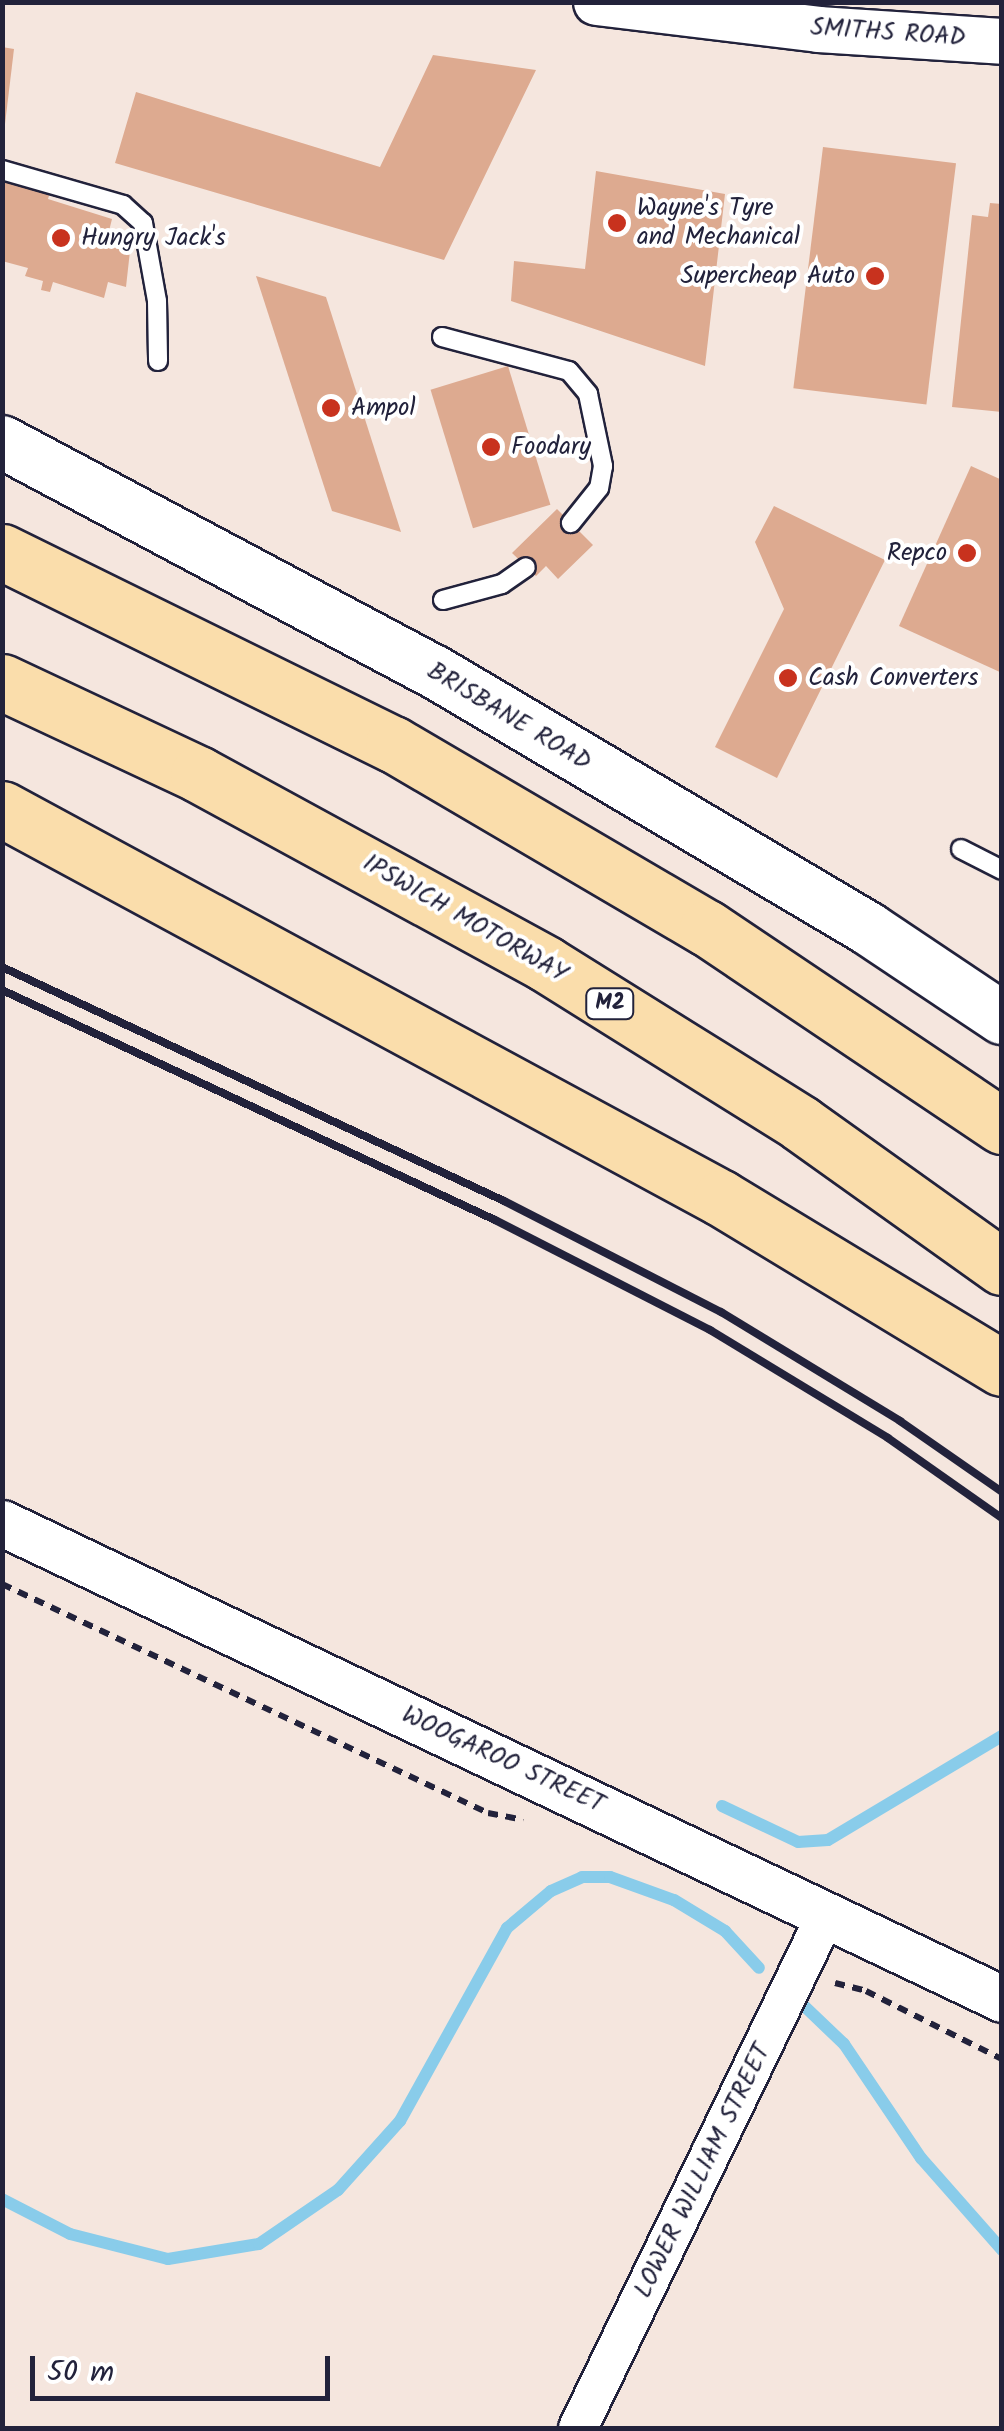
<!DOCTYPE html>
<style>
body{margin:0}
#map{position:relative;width:1004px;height:2431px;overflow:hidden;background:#f5e6de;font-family:Kalam,sans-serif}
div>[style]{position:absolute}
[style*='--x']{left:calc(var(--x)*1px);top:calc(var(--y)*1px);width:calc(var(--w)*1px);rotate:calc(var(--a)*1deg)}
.stream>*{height:12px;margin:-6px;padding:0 6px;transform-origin:6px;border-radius:6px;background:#89ccea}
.building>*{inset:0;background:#ddaa90;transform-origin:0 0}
.path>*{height:6px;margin-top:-3px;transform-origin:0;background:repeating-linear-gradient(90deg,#22223b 0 10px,transparent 0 18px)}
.roads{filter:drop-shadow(2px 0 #22223b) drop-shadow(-2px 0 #22223b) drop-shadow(0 2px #22223b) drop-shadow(0 -2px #22223b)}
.service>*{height:18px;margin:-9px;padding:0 9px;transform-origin:9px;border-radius:9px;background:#fff}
.minor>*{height:38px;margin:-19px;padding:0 19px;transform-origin:19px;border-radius:19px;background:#fff}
.tertiary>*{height:45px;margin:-22.5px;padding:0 22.5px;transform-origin:22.5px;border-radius:22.5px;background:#fff}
.secondary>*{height:52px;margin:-26px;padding:0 26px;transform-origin:26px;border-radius:26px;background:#fff}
.motorway>*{height:55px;margin:-27.5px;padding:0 27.5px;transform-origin:27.5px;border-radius:27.5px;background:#faddab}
.rail>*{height:8px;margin:-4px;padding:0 4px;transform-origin:4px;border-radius:4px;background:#22223b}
.dots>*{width:28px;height:28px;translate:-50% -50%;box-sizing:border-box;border:5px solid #fff;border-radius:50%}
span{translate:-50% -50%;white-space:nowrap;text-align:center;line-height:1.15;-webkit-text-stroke:8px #fff;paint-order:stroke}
.shield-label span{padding:2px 8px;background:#fff;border:2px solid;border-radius:8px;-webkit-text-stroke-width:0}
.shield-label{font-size:22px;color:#22223b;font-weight:700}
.street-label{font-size:25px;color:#22223b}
.poi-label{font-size:25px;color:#22223b}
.left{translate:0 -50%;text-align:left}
.right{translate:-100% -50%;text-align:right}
.frame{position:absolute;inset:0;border:5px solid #22223b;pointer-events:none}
.scale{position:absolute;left:30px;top:2356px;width:300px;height:45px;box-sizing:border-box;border:5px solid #22223b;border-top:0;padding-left:12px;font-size:30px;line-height:35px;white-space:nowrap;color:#22223b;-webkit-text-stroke:8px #fff;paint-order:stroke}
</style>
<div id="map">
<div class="stream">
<div style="--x:722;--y:1806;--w:84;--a:25.3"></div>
<div style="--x:798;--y:1842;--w:30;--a:-4"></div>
<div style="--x:828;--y:1840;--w:203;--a:-30.9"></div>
<div style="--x:800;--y:2002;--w:61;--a:43.7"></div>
<div style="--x:844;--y:2044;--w:138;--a:56"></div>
<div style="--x:921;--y:2158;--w:123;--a:48.6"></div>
<div style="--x:2;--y:2199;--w:76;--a:27.2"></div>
<div style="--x:70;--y:2234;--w:101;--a:14.3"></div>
<div style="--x:168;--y:2259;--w:92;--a:-9.4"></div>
<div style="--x:259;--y:2244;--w:96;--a:-34.4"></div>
<div style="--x:338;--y:2190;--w:93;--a:-48.1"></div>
<div style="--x:400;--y:2121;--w:221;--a:-61"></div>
<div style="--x:507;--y:1928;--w:57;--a:-40.1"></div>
<div style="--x:551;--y:1891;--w:34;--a:-24"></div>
<div style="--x:582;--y:1877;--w:28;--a:0"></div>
<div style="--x:610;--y:1877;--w:68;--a:19.8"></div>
<div style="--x:674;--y:1900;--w:60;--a:31.3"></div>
<div style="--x:725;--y:1931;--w:50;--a:47.4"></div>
</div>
<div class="building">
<div style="clip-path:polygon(2px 47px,14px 49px,5px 124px,2px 123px)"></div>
<div style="clip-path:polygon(433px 55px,536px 70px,444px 260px,115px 163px,136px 92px,380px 167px)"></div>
<div style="left:823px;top:147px;width:134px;height:243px;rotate:7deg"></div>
<div style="clip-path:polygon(596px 171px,725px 194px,705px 366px,511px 301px,514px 261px,585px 269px)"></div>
<div style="clip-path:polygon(2px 174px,51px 189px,48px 199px,112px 219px,108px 235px,131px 242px,126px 287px,108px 282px,104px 298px,53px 282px,50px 292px,41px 290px,43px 281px,25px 276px,28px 268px,2px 261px)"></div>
<div style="clip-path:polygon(990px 203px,1002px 204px,1002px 412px,952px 407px,972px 215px,988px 217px)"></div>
<div style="clip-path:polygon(256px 276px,326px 297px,401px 532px,332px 511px)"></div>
<div style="left:508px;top:366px;width:145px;height:81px;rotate:73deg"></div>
<div style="clip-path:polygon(971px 466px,1002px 480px,1002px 673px,899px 626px)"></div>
<div style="clip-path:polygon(774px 506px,885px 560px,777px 778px,715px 747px,784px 609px,755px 542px)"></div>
<div style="clip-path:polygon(557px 509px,593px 545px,558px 579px,546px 566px,536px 576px,512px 553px)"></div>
</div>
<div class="path">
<div style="--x:2;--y:1584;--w:537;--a:25.23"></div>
<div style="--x:488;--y:1813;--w:36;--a:11"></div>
<div style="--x:835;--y:1983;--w:32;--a:14"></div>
<div style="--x:866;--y:1991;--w:152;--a:26.6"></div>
</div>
<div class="roads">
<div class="service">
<div style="--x:2;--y:170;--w:126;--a:16.1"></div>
<div style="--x:123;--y:205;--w:27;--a:42"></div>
<div style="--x:143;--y:223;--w:79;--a:79.8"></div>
<div style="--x:157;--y:301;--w:60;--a:89"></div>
<div style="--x:442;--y:337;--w:131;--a:15"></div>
<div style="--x:569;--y:371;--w:30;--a:50"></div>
<div style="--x:588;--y:394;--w:74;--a:78.2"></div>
<div style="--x:603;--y:466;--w:22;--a:100"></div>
<div style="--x:599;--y:488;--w:45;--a:128.7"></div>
<div style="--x:443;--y:600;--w:61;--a:-15.2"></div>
<div style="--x:502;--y:584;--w:29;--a:-35"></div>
<div style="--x:961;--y:849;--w:46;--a:27.1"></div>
</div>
<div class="minor">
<div style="--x:578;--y:2428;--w:572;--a:-64.2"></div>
</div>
<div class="tertiary">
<div style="--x:596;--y:2;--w:224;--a:6.9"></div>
<div style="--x:818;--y:29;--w:184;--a:3.7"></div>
<div style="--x:2;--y:1523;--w:1108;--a:25.45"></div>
</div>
<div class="secondary">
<div style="--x:2;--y:442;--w:490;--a:28"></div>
<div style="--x:435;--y:672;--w:504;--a:30.63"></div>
<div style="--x:869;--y:929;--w:160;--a:33.8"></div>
</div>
<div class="motorway">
<div style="--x:2;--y:552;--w:436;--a:26.2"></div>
<div style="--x:393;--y:744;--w:364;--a:30.4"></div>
<div style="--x:707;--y:928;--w:355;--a:33.9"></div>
<div style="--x:2;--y:682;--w:217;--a:25.1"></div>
<div style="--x:198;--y:774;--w:396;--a:28.6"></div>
<div style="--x:546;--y:964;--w:300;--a:32"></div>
<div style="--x:800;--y:1123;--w:248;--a:35.5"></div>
<div style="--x:2;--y:809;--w:817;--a:28.41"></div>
<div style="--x:721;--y:1198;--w:328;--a:31.2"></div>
</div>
</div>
<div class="rail">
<div style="--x:2;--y:967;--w:554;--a:24.99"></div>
<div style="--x:504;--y:1201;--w:244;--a:27.1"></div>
<div style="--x:721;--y:1312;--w:210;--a:31.3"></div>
<div style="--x:900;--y:1421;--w:124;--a:34.8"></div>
<div style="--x:2;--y:990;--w:544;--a:25.01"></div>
<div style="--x:495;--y:1220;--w:242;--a:27.1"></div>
<div style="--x:710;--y:1330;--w:208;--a:31.2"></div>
<div style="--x:888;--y:1438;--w:139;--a:35.1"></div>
</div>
<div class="dots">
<div style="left:617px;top:223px;background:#c8321e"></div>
<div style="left:61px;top:238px;background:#c8321e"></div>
<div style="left:875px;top:276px;background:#c8321e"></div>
<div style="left:331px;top:408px;background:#c8321e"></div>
<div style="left:491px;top:447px;background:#c8321e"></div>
<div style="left:967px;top:553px;background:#c8321e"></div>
<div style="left:788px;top:678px;background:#c8321e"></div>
</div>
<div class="shield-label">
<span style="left:610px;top:1004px">M2</span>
</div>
<div class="street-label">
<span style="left:888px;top:33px;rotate:4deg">SMITHS ROAD</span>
<span style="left:509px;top:717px;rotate:31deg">BRISBANE ROAD</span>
<span style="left:465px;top:919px;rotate:30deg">IPSWICH MOTORWAY</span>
<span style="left:503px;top:1760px;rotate:25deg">WOOGAROO STREET</span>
<span style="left:703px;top:2171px;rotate:-64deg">LOWER WILLIAM STREET</span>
</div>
<div class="poi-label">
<span class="left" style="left:637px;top:223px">Wayne's Tyre<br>and Mechanical</span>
<span class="left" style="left:81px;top:238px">Hungry Jack's</span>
<span class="right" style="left:855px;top:276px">Supercheap Auto</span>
<span class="left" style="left:351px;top:408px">Ampol</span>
<span class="left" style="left:511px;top:447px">Foodary</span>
<span class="right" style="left:947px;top:553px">Repco</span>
<span class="left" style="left:808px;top:678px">Cash Converters</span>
</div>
<div class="frame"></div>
<div class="scale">50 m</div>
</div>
